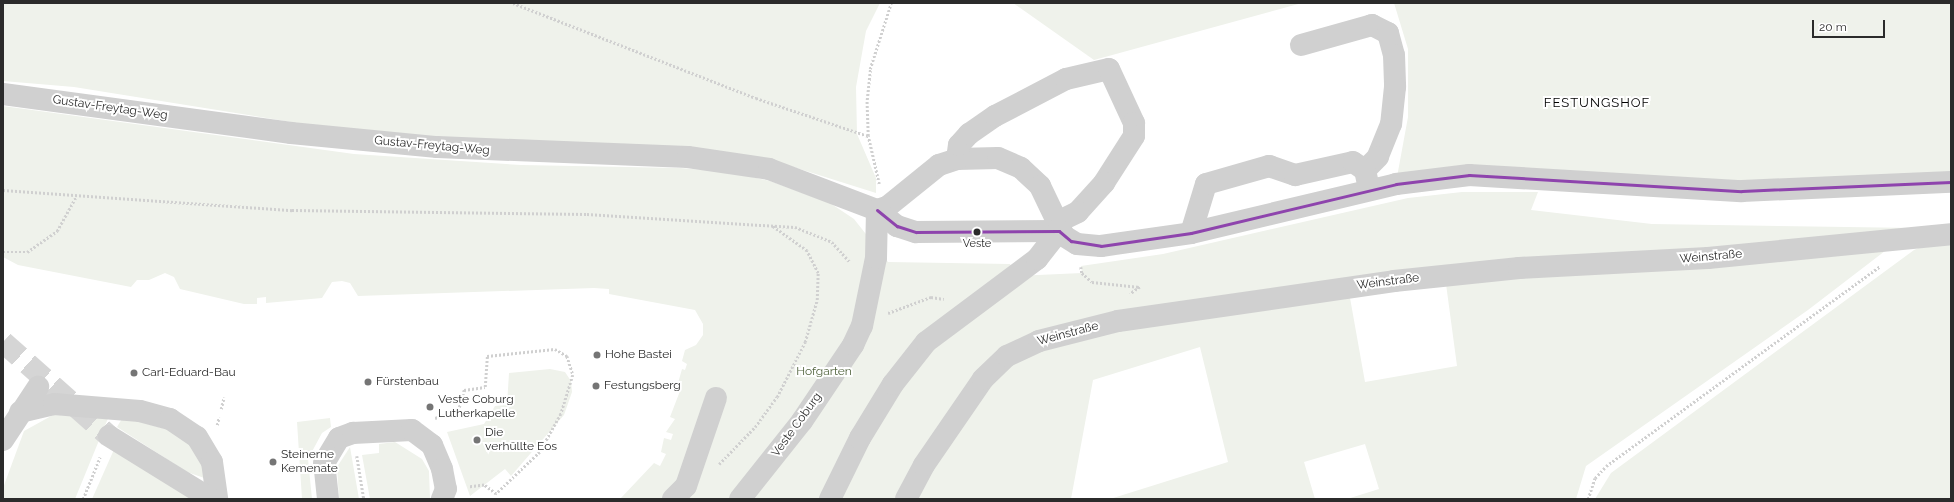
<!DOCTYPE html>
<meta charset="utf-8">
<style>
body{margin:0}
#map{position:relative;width:1954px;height:502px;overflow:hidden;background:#fff;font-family:Raleway,sans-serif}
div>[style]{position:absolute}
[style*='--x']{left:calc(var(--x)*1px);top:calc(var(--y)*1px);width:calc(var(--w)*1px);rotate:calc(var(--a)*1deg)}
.green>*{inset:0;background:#eff2eb}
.minor-tunnel>*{height:22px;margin-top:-11px;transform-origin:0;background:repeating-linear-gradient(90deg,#d5d5d5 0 22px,transparent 0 33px)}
.path>*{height:2.5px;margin-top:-1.25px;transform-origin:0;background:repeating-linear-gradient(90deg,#d0d0d0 0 2px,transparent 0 4px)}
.minor>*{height:22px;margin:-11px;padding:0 11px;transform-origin:11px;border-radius:11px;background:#d0d0d0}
.bus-1>*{height:3px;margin:-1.5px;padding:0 1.5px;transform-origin:1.5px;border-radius:1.5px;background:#8e44ad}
.dots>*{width:11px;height:11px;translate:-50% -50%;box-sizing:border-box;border:2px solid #fff;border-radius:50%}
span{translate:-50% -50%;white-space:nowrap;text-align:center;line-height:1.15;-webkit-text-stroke:4px #fff;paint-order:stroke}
.bus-label{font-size:11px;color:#2b2b2b}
.street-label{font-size:12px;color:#2b2b2b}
.poi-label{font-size:12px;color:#2b2b2b}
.left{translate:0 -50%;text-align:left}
.park-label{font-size:12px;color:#51633d}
.neighbourhood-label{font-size:13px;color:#000;letter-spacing:1px}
.frame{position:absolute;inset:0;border:4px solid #2b2b2b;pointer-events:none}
.scale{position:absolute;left:1812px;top:20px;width:73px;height:18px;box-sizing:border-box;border:2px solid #2b2b2b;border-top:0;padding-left:5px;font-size:12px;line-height:14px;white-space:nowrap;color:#2b2b2b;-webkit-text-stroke:3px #fff;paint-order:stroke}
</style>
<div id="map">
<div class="green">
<div style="clip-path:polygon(3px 3px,880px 3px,866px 31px,856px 87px,857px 134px,876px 178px,876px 193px,768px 159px,528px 145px,310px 125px,74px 87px,3px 81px)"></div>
<div style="clip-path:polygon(1013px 3px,1302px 3px,1094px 60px)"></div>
<div style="clip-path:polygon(1394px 3px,1951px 3px,1951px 182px,1397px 177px,1408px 117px,1408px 49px)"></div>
<div style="clip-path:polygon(evenodd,3px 106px,354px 154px,521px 165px,680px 168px,730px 172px,770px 181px,830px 203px,854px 219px,888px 262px,1010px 264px,1016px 276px,1082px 273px,1081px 266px,1163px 254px,1408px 198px,1462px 192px,1538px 192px,1531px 210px,1652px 224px,1915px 228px,1808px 310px,1586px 466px,1576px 499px,1347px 499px,1379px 489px,1365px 444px,1304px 462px,1315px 499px,1110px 499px,1228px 462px,1200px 347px,1093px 380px,1071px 499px,620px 499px,654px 463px,660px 466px,666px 454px,661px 452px,664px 438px,671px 440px,673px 434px,666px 432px,675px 419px,670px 417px,680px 391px,676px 390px,682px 369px,685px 370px,687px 364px,682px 361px,685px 350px,696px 345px,703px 335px,703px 324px,695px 310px,609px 294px,609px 289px,594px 288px,358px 296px,350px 283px,342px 281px,332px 282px,322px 298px,266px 303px,266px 297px,257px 298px,257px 304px,244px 304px,180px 289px,174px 277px,165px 273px,149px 280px,137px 280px,131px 287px,18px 265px,3px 257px,3px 106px,1444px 269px,1457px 366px,1365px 382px,1347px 281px,1444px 269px)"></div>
<div style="clip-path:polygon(1951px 239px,1951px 499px,1595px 499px,1611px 473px,1914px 250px,1937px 240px)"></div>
<div style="clip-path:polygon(550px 369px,565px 372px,571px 381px,572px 392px,564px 415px,511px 476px,505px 469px,470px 496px,447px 432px,484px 424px,495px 406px,507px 405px,509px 373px)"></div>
<div style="clip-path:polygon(53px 415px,109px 416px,75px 499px,3px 499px,3px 488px,24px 431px)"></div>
<div style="clip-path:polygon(123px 417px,186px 435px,210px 480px,187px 472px,117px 427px)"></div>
<div style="clip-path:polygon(330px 418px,331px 427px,322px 433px,308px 459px,312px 499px,302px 499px,297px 422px)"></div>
<div style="clip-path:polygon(395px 442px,422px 459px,429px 471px,430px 499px,370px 499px,362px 455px,379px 453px,379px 444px)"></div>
<div style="clip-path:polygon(116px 445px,201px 499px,92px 499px)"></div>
<div style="clip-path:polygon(350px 447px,359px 499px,339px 499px,337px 467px)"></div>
</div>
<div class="minor-tunnel">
<div style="--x:3;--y:342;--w:142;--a:41.6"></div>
</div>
<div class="path">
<div style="--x:513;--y:3;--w:261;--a:21.4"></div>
<div style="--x:756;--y:98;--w:118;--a:18.7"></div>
<div style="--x:879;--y:184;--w:49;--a:-102.9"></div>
<div style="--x:868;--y:136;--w:36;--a:-92"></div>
<div style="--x:867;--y:100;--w:31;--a:-84"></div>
<div style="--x:870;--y:69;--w:69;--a:-72.3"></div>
<div style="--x:3;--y:190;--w:290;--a:4"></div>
<div style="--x:292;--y:210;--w:295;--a:0.8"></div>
<div style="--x:587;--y:214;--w:208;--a:3.6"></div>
<div style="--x:795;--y:227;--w:40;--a:22"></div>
<div style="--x:832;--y:242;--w:27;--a:48"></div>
<div style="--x:3;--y:252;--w:24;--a:0"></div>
<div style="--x:27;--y:252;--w:37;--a:-35"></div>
<div style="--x:57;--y:231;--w:39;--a:-61"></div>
<div style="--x:1081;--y:267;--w:6;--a:81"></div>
<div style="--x:1082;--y:273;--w:13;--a:42"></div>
<div style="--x:1092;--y:282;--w:48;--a:5.9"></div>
<div style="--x:1140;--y:287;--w:12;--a:145"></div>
<div style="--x:888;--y:313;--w:46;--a:-20.4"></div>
<div style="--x:931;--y:297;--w:13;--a:9"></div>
<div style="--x:221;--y:409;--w:12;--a:-76"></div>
<div style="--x:435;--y:418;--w:24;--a:-17"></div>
<div style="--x:458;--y:411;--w:22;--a:-74"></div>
<div style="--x:464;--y:390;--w:21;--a:-8"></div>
<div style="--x:485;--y:387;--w:31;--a:-86"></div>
<div style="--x:487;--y:356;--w:68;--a:-5.9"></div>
<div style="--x:555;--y:349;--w:14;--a:30"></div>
<div style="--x:567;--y:356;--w:20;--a:72"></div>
<div style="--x:573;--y:375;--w:41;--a:107.1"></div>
<div style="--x:561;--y:414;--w:43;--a:118.9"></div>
<div style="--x:540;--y:452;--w:61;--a:136.3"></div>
<div style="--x:496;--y:494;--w:15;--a:-143"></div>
<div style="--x:484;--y:485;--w:16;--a:173"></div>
<div style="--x:217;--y:425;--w:8;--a:-76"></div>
<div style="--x:357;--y:456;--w:44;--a:80.8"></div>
<div style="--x:719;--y:464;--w:52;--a:-45.8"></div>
<div style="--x:755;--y:427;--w:37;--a:-54"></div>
<div style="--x:777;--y:397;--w:62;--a:-63"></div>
<div style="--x:805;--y:342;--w:44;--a:-74.1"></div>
<div style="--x:817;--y:300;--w:27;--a:-88"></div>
<div style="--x:818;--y:273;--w:25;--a:-117"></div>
<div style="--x:807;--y:251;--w:43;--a:-144.5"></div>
<div style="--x:83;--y:499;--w:45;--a:-68"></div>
<div style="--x:1588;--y:499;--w:22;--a:-72"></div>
<div style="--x:1595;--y:478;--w:16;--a:-47"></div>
<div style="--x:1606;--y:466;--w:339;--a:-36.1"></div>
</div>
<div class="minor">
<div style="--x:1301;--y:45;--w:74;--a:-15.7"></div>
<div style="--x:1372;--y:25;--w:18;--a:27"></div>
<div style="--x:1388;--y:33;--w:23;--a:75"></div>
<div style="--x:1394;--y:55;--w:32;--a:88"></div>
<div style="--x:1395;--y:87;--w:37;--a:96"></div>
<div style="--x:1391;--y:124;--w:35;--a:112"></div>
<div style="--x:1378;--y:157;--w:18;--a:135"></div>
<div style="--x:3;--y:94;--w:291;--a:7.7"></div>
<div style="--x:291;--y:133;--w:147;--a:5.5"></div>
<div style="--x:437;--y:147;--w:251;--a:2.3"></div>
<div style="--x:688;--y:157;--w:82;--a:8.4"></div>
<div style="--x:769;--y:169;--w:116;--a:20.8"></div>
<div style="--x:877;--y:210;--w:10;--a:-17"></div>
<div style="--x:887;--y:207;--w:67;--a:-38.9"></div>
<div style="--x:939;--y:165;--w:19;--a:-18"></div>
<div style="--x:957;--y:159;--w:41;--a:-1.4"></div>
<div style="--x:998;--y:158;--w:25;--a:23"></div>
<div style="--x:1021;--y:168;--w:26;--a:43"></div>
<div style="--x:1040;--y:186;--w:55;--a:64.4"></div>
<div style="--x:1064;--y:236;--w:15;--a:32"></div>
<div style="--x:1077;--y:244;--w:24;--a:5"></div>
<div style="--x:1101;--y:246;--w:91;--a:-8.2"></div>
<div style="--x:1191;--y:233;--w:211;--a:-13.4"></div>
<div style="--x:1396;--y:184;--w:74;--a:-7"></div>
<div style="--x:1469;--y:175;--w:273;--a:3.4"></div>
<div style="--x:1742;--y:191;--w:209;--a:-2.5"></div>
<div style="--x:957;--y:159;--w:14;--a:-82"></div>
<div style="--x:959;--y:145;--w:15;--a:-48"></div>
<div style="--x:969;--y:134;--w:32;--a:-35"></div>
<div style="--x:995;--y:116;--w:80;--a:-27.5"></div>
<div style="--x:1066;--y:79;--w:44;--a:-13.1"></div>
<div style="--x:1109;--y:69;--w:60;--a:65.2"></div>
<div style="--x:1134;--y:123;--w:13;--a:90"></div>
<div style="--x:1134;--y:136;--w:56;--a:122.6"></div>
<div style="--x:1104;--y:183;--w:39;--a:132"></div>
<div style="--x:1078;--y:212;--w:25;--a:154"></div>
<div style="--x:877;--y:210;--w:26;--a:39"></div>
<div style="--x:897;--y:226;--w:20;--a:18"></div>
<div style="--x:916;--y:232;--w:143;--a:-0.4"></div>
<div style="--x:1191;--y:233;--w:51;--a:-73"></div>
<div style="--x:1206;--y:184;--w:66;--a:-15.9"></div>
<div style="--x:1269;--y:166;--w:28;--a:19"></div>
<div style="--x:1295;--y:175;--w:59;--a:-12.6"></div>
<div style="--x:1353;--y:162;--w:14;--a:34"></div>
<div style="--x:1365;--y:170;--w:19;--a:78"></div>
<div style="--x:20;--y:412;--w:35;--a:-13"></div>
<div style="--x:54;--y:404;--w:86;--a:4.7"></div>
<div style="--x:140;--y:411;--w:31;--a:15"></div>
<div style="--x:170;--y:419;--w:32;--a:34"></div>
<div style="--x:197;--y:437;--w:29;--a:59"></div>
<div style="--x:212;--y:462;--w:37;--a:82"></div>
<div style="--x:109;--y:436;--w:120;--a:31.7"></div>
<div style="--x:3;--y:440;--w:64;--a:-56.6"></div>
<div style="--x:328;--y:499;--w:36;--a:-96"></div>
<div style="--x:324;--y:463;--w:29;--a:-59"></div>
<div style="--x:339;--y:438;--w:15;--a:-20"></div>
<div style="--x:353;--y:433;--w:59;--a:-2.9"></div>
<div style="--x:412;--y:430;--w:25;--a:37"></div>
<div style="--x:432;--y:445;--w:26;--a:67"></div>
<div style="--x:442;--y:469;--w:20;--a:79"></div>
<div style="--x:446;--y:489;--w:11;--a:112"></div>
<div style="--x:673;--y:499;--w:18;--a:-45"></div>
<div style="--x:686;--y:486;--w:93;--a:-71.2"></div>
<div style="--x:740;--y:499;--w:100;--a:-51.5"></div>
<div style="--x:802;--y:421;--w:92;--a:-56.1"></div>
<div style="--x:853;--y:345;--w:21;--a:-65"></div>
<div style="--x:862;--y:326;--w:69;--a:-78.4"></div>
<div style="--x:876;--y:258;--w:48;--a:-88.8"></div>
<div style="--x:830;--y:499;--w:68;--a:-63.8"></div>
<div style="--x:860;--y:438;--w:63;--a:-58.6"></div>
<div style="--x:893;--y:384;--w:53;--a:-51.8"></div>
<div style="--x:926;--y:342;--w:139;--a:-36.8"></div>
<div style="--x:1037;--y:259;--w:36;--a:-52"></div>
<div style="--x:906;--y:499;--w:38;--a:-62"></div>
<div style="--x:924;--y:465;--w:104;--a:-55.5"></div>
<div style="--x:983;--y:379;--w:33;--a:-44"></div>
<div style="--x:1007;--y:356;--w:35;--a:-25"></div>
<div style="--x:1039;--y:341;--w:81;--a:-14.2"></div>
<div style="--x:1118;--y:321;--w:279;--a:-8.2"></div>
<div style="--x:1394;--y:281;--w:126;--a:-5.9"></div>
<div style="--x:1519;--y:268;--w:189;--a:-3"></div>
<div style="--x:1708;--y:258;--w:244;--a:-5.6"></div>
</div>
<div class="bus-1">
<div style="--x:877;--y:210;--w:26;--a:39"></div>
<div style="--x:897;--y:226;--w:20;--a:18"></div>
<div style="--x:916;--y:232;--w:143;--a:-0.4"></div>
<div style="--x:1059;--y:231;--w:16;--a:40"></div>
<div style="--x:1071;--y:241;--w:30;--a:9"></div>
<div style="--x:1101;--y:246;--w:91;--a:-8.2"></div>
<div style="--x:1191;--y:233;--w:211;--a:-13.4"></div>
<div style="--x:1396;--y:184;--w:74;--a:-7"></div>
<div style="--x:1469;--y:175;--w:273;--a:3.4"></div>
<div style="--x:1742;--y:191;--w:209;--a:-2.5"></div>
</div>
<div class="dots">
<div style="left:977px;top:232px;background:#2b2b2b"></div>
<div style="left:597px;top:355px;background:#757575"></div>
<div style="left:134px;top:373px;background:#757575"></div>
<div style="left:368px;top:382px;background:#757575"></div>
<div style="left:596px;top:386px;background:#757575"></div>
<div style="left:430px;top:407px;background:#757575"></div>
<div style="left:477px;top:440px;background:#757575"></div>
<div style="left:273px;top:462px;background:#757575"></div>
</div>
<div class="bus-label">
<span style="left:977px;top:244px">Veste</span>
</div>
<div class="street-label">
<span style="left:110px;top:108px;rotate:8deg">Gustav-Freytag-Weg</span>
<span style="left:432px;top:146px;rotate:5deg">Gustav-Freytag-Weg</span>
<span style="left:1711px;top:257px;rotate:-5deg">Weinstraße</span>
<span style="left:1388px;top:282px;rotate:-7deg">Weinstraße</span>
<span style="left:1068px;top:334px;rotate:-15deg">Weinstraße</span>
<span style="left:797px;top:425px;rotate:-54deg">Veste Coburg</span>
</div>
<div class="poi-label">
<span class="left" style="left:605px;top:355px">Hohe Bastei</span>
<span class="left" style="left:142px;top:373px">Carl-Eduard-Bau</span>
<span class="left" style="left:376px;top:382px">Fürstenbau</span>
<span class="left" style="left:604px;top:386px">Festungsberg</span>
<span class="left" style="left:438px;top:407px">Veste Coburg<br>Lutherkapelle</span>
<span class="left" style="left:485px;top:440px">Die<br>verhüllte Eos</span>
<span class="left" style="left:281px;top:462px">Steinerne<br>Kemenate</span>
</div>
<div class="park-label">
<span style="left:824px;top:372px">Hofgarten</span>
</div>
<div class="neighbourhood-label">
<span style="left:1597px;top:103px">FESTUNGSHOF</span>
</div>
<div class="frame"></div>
<div class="scale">20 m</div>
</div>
